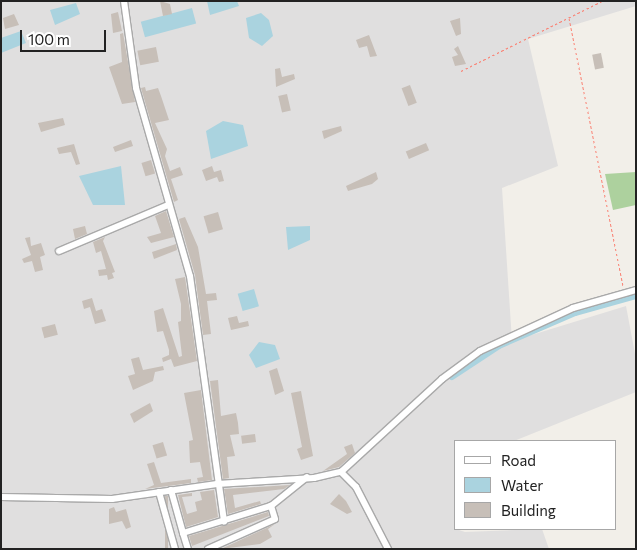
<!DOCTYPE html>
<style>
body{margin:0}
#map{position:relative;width:637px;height:550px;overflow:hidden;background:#f2efe9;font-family:Commissioner,sans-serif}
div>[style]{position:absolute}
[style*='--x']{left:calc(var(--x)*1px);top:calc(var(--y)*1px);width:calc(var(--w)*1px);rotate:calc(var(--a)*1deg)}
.residential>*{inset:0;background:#e0dfdf}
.forest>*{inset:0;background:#add19e}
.water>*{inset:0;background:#aad3df;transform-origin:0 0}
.canal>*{height:6px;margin:-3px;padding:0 3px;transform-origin:3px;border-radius:3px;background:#aad3df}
.building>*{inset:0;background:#c7bfb8;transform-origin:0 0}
.path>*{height:1px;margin-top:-0.5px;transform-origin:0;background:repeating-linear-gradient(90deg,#fa8072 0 2.5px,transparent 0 5px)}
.roads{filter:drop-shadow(1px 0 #a9a9a9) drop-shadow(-1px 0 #a9a9a9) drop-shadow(0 1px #a9a9a9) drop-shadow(0 -1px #a9a9a9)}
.street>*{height:6px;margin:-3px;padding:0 3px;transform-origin:3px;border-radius:3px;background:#fff}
span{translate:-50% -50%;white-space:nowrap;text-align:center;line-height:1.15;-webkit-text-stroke:4px #fff;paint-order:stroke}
.frame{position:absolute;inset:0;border:2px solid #222;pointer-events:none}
.legend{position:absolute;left:454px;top:440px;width:162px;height:90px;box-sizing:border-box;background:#fff;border:1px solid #a7a7a7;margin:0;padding:6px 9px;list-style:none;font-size:15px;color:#222}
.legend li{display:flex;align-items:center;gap:10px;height:25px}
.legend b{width:25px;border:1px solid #a7a7a7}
.scale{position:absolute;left:20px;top:30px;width:86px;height:22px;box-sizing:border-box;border:2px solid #222;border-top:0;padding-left:6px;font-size:15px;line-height:18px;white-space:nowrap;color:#222;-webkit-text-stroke:4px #fff;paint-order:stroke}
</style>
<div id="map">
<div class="residential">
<div style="clip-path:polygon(1px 1px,636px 1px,636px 6px,528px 39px,558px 166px,502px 188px,512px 341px,626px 306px,636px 359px,636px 392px,514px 441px,456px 441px,456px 529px,465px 532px,542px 529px,549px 549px,1px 549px)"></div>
</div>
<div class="forest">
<div style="clip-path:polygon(636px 172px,636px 205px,613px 210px,605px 174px)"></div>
</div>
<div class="water">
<div style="clip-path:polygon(207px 1px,237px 1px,239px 6px,210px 15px)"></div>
<div style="clip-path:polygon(76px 3px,80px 14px,55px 25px,50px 10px)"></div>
<div style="left:192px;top:8px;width:16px;height:53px;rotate:75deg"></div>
<div style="clip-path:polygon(261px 13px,269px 20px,273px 36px,262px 46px,249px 38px,246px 18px)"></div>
<div style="clip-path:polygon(21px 31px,26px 43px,1px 53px,1px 38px)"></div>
<div style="clip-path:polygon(223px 121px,243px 125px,248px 146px,211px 159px,206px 131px)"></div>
<div style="clip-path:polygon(121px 166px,125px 205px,93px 205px,79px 176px)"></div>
<div style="clip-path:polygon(310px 226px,310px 240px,288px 250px,286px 227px)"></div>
<div style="left:254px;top:289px;width:18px;height:17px;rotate:74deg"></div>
<div style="clip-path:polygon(259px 342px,275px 345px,280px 359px,256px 368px,249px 355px)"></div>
</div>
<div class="canal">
<div style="--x:452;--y:377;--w:56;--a:-33.4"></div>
<div style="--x:499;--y:346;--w:83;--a:-23.5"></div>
<div style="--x:575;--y:313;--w:63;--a:-15.6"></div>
</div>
<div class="building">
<div style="clip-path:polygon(160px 1px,170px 4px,172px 14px,163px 16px)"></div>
<div style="clip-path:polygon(118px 12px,122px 31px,113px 33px,111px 14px)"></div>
<div style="clip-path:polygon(14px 14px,19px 25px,5px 29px,3px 18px)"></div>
<div style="clip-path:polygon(460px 18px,461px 34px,456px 36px,450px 21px)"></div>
<div style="clip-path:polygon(123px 33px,135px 102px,122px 104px,109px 67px,122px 62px,120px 34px)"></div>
<div style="clip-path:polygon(369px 35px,377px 56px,370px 57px,367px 46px,359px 48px,356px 40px)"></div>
<div style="clip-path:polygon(458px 46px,466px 64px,455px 66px,452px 57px,458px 55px,454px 49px)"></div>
<div style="left:156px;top:47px;width:15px;height:19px;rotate:79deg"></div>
<div style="left:601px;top:53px;width:15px;height:9px;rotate:79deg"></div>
<div style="clip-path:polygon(280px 68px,282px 77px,294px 74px,295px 79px,276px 87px,275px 69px)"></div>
<div style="left:410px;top:85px;width:19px;height:9px;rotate:69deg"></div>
<div style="clip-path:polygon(145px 87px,146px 91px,158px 88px,161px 96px,169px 120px,155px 123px,167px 149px,165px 156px,170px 171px,180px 167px,183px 175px,171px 179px,178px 200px,174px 202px,141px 88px)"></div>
<div style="left:287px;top:94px;width:17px;height:9px;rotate:77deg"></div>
<div style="clip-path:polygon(63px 118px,65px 125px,41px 132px,38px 123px)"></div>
<div style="clip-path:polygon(341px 126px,342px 131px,324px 139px,322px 131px)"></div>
<div style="clip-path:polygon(131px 140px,133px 146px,115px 152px,113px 147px)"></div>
<div style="left:426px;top:143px;width:8px;height:22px;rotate:67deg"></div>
<div style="clip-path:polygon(74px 144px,80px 164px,76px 165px,71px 152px,59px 154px,57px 148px)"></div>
<div style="left:151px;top:160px;width:14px;height:10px;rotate:73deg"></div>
<div style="clip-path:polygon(212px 166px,214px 172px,221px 170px,224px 181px,219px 182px,217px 177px,206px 181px,202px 170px)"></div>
<div style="clip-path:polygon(376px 172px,378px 179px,372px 184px,348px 191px,346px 186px)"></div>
<div style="clip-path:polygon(166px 211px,174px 237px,151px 243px,147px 237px,161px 233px,155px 216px)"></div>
<div style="left:218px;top:212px;width:18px;height:15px;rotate:74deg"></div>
<div style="clip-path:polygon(185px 217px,198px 247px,206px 294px,216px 293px,217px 300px,207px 301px,211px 334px,203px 335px,195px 275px,179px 219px)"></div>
<div style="clip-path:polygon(85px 226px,87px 234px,75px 239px,73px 229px)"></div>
<div style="clip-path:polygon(30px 237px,31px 246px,41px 243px,45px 255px,40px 257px,43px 270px,35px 272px,32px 261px,24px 263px,22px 259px,31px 255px,25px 238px)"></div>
<div style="clip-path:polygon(105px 237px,103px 241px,115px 272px,112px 273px,114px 278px,108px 280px,107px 275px,99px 276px,98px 270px,106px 269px,101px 251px,96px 253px,93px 242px)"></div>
<div style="clip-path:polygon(176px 244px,177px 250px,154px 259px,152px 252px)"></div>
<div style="clip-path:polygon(185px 277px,197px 361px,174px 367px,171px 359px,163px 362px,162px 358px,169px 355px,169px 350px,163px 331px,157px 332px,154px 311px,163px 308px,179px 357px,182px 356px,178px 322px,181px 321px,181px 304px,175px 279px)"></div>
<div style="clip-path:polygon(92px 298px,96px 311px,102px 309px,106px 321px,95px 324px,90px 307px,84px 309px,82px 301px)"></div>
<div style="clip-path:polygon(237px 316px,239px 323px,248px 321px,249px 326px,231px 330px,228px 318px)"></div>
<div style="left:55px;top:324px;width:11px;height:14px;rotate:75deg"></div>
<div style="clip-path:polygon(139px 357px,143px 370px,163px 366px,164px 370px,155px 372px,153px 381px,133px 390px,128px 376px,135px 374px,131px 359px)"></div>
<div style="clip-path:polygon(277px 368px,284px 391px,275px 395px,269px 371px)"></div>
<div style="clip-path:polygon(218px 380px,221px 416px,236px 413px,238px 423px,239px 434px,230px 435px,235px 456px,227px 457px,229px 478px,223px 479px,210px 381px)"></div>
<div style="clip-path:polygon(201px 390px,212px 480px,198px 482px,197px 478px,203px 477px,200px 462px,190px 463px,189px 441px,193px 440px,184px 393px)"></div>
<div style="clip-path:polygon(301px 391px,313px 456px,301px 460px,297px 449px,302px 447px,291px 393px)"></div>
<div style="clip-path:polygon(150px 403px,153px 411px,134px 423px,130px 414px)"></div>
<div style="left:255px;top:434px;width:8px;height:14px;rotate:83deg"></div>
<div style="left:163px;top:442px;width:14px;height:11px;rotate:73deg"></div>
<div style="clip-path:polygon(352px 444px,355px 453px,339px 467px,323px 471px,347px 454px,344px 447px)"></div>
<div style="clip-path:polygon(154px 462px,161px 483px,191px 479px,191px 483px,145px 489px,154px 485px,147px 464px)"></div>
<div style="clip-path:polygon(290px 485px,284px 489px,233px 495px,235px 508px,260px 501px,261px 504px,228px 514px,224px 489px)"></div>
<div style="clip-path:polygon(214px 490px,218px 517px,186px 527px,178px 495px,192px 493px,192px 496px,182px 497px,187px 514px,197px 511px,195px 502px,202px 500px,200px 492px)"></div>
<div style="clip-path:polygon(339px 494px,346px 501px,352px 512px,347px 514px,330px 504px)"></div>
<div style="left:165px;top:496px;width:3px;height:55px"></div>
<div style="clip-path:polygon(114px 507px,116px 512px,126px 509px,131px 527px,126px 529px,122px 521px,109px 524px,109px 509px)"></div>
<div style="clip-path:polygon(268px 512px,269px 516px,192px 546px,189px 536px)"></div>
<div style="clip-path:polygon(275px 524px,268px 529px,272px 537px,260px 544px,221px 549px)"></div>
</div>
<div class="path">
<div style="--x:569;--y:18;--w:273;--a:78.6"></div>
<div style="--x:461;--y:71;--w:157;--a:-26.4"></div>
</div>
<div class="roads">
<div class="street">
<div style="--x:124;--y:1;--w:88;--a:82.1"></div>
<div style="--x:136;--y:88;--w:196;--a:74"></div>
<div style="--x:190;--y:276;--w:248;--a:82.1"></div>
<div style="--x:59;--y:251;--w:118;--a:-22.9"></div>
<div style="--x:341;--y:472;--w:21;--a:45"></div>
<div style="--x:356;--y:487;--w:70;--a:62.7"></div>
<div style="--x:171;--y:490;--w:45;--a:74.4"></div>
<div style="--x:183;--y:533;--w:92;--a:-17.1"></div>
<div style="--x:271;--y:506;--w:46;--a:-38.9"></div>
<div style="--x:159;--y:492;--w:59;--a:74.3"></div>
<div style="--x:1;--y:497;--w:111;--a:1"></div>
<div style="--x:112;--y:499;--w:106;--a:-8.1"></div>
<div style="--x:217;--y:484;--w:97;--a:-3.5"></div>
<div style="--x:314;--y:478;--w:28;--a:-13"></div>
<div style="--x:341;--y:472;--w:137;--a:-42.6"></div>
<div style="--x:442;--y:379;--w:47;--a:-36.4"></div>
<div style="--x:480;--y:351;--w:102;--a:-24.8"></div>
<div style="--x:573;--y:308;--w:66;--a:-15.9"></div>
<div style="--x:183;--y:533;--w:17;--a:73"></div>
<div style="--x:208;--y:549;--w:73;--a:-24.1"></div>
<div style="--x:275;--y:519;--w:14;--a:-107"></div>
</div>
</div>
<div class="frame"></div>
<ul class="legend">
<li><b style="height:6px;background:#fff"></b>Road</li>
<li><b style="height:14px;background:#aad3df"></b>Water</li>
<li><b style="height:14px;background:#c7bfb8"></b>Building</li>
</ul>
<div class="scale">100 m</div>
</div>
